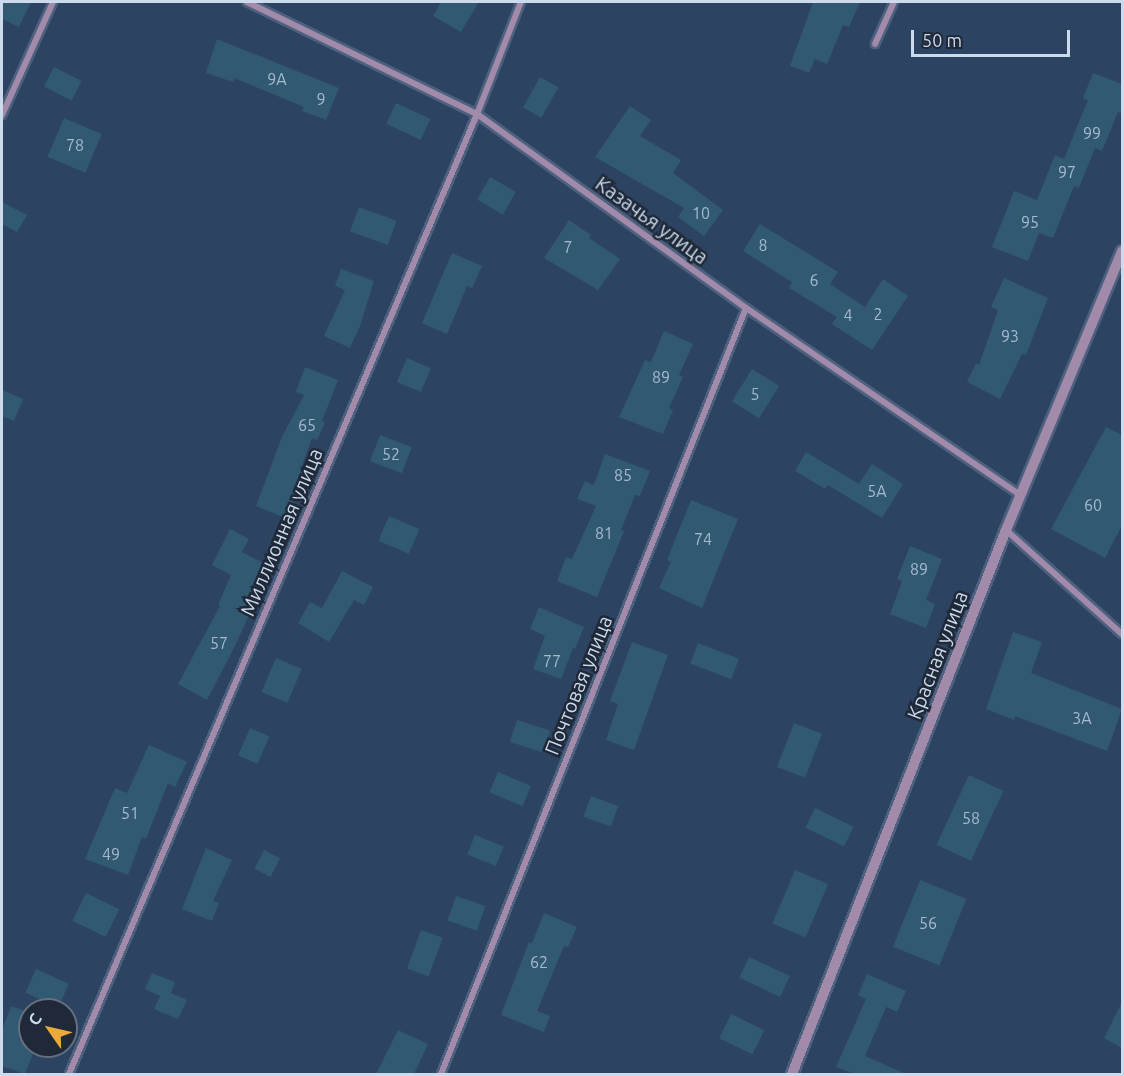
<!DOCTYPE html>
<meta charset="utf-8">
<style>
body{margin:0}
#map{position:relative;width:1124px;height:1076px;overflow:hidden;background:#2d4362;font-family:Ubuntu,sans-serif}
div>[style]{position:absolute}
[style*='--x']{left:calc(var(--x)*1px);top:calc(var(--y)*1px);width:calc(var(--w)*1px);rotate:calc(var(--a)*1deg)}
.building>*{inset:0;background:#315971;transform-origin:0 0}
.roads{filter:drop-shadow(2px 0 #4d617e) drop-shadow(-2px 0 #4d617e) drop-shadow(0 2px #4d617e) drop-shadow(0 -2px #4d617e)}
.minor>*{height:6px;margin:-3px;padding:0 3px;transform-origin:3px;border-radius:3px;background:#a28aab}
.tertiary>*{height:10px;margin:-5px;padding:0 5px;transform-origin:5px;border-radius:5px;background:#a28aab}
span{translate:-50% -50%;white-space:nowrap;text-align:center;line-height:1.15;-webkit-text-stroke:5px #1f2937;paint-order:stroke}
.number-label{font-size:16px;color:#a5bace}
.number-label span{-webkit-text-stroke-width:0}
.street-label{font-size:20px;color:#ccdaed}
.frame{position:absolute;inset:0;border:3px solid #ccdaed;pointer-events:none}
.north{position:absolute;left:18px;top:998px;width:60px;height:60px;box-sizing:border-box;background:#1f2937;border:2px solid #647080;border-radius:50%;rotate:304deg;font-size:16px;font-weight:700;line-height:24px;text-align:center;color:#ccdaed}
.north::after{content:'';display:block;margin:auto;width:21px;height:27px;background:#eba939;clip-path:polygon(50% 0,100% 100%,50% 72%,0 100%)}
.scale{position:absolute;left:911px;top:30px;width:159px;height:27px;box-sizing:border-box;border:3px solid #ccdaed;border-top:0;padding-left:8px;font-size:18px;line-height:21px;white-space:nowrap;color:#ccdaed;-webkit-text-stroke:4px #1f2937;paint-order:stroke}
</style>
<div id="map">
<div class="building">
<div style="clip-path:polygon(2px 2px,31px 2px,19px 27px,2px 19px)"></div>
<div style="clip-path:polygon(441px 2px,479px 2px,461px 32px,433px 16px)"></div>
<div style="clip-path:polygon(813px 2px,860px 2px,849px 27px,843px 25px,827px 64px,815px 59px,809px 73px,790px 66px)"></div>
<div style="clip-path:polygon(217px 39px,339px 88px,326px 120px,302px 111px,304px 107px,234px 78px,233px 82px,206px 73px)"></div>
<div style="left:54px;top:67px;width:31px;height:22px;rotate:27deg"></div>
<div style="clip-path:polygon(1093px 73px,1122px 84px,1122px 114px,1118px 112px,1102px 151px,1095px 148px,1079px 188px,1074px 186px,1053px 238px,1039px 233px,1028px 261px,992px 247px,1014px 191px,1037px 200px,1055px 155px,1064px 159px,1088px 100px,1083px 98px)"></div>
<div style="left:540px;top:77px;width:21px;height:35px;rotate:29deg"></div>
<div style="left:396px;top:103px;width:38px;height:23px;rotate:25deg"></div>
<div style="clip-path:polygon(630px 106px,651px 120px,640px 136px,681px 160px,673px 173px,723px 210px,704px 236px,678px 217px,684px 208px,595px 157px)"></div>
<div style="left:64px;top:118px;width:41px;height:42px;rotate:23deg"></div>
<div style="left:490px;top:177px;width:30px;height:26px;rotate:30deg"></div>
<div style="clip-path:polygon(2px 202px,27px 215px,17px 232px,2px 224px)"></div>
<div style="left:359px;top:207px;width:40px;height:26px;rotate:20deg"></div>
<div style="clip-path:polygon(569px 220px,591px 235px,589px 238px,620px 259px,598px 290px,544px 258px)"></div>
<div style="clip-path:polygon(760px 224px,838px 272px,830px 284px,865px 307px,883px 279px,908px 296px,872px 350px,832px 324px,837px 317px,789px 288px,792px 282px,743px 251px)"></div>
<div style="clip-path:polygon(452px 253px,482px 266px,472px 288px,467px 286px,447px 334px,422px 323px)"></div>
<div style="clip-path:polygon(341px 269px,374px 281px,360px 326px,350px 348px,324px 336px,345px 290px,335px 286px)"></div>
<div style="clip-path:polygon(1004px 278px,1048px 298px,1026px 355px,1022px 354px,1000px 399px,967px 382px,976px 363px,979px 365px,998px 310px,991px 307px)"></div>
<div style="clip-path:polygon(664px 331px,693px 344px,679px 375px,683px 377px,669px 408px,673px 410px,663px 434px,619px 417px,645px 360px,651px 362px)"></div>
<div style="left:407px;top:358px;width:26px;height:26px;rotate:23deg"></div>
<div style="clip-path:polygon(305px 367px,338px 380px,322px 421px,325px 423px,317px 440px,312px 438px,300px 471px,311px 475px,304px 494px,297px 491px,285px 518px,256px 506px,282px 437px,304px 395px,296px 392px)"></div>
<div style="left:752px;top:369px;width:32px;height:38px;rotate:32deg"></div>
<div style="clip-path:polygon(2px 390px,23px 399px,14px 421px,2px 416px)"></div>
<div style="clip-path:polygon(1106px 427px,1122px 435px,1122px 525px,1105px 558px,1051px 529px)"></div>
<div style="left:380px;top:435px;width:34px;height:28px;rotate:21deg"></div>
<div style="clip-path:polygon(806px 452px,859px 484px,872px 464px,903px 484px,882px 518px,828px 485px,825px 489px,795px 471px)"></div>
<div style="clip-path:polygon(605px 454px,650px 471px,640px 496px,635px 495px,621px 530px,624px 531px,597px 597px,557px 581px,566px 557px,572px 559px,596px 506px,577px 499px,585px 481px,594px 485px)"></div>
<div style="clip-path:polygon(691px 500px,738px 519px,702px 608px,659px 588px,671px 562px,667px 560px)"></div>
<div style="left:389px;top:516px;width:33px;height:27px;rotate:23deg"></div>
<div style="clip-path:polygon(230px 529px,249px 539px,242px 552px,271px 567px,234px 648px,207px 700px,178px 684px,220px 606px,218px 605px,231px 575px,212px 565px)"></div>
<div style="clip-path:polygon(910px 546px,942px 559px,926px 600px,935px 604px,926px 628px,890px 614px,902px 581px,897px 579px)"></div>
<div style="clip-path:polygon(342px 571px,373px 587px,364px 605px,354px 600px,329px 642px,298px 623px,310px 602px,322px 608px)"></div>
<div style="clip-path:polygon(539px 607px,584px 627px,575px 649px,573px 648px,561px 679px,533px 669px,545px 636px,530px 629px)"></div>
<div style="clip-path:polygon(1013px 632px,1042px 642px,1031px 673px,1122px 709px,1107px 751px,1015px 716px,1014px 720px,986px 709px)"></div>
<div style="clip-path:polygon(632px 642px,668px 655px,634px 750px,606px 740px,618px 704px,610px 701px)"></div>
<div style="left:698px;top:643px;width:44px;height:22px;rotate:21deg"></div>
<div style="left:276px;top:658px;width:28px;height:37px;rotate:23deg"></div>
<div style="left:517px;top:720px;width:35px;height:23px;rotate:18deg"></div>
<div style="left:794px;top:723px;width:30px;height:47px;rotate:21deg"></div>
<div style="left:250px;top:728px;width:21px;height:30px;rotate:23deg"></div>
<div style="clip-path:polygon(149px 745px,187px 762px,175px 787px,168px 783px,146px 839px,142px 837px,128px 875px,85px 859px,115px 788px,127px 793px)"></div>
<div style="left:498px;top:772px;width:36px;height:22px;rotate:23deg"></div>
<div style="left:969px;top:775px;width:38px;height:77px;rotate:25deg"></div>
<div style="left:591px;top:796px;width:29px;height:22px;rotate:20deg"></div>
<div style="left:815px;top:808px;width:43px;height:22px;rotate:26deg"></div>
<div style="left:475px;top:835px;width:31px;height:21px;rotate:22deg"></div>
<div style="clip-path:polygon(206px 848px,232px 860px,213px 901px,219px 903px,212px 921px,182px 909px)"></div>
<div style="left:264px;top:850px;width:18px;height:21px;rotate:27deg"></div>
<div style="left:795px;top:870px;width:36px;height:58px;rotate:23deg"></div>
<div style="left:920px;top:880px;width:50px;height:72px;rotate:22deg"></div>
<div style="left:86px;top:893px;width:37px;height:31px;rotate:26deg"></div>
<div style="left:456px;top:896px;width:31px;height:26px;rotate:19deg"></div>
<div style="clip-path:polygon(544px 913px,577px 927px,568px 947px,564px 946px,537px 1011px,550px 1016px,544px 1032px,501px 1015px,529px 942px,532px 943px)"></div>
<div style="left:421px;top:930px;width:23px;height:41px;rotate:20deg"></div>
<div style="left:749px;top:957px;width:45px;height:23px;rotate:25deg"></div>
<div style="left:36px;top:969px;width:36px;height:26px;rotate:24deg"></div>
<div style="clip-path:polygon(152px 973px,175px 982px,171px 993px,187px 1000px,178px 1019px,154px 1009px,160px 996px,145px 989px)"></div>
<div style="clip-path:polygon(867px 974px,906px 991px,897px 1012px,886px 1007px,865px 1056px,906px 1074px,855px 1074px,836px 1067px,866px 999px,858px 995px)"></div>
<div style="clip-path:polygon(1122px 1002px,1122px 1048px,1104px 1038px)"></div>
<div style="clip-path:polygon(11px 1006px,30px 1013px,30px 1046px,36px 1046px,25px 1074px,2px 1066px,2px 1030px)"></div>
<div style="left:731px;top:1014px;width:37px;height:27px;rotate:26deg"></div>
<div style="clip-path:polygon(398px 1030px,428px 1044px,414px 1074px,376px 1074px)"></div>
</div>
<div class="roads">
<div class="minor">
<div style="--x:247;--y:2;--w:256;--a:26"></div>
<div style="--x:477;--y:114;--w:332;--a:35.8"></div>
<div style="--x:746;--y:308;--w:332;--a:34.3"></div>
<div style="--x:875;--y:44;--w:46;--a:-65.7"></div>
<div style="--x:2;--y:115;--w:124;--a:-65.7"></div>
<div style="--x:1006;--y:530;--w:156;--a:41.9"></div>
<div style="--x:69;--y:1074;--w:1043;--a:-66.97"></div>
<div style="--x:477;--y:114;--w:120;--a:-68.6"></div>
<div style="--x:441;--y:1074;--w:824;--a:-68.29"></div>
</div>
<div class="tertiary">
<div style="--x:792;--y:1074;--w:585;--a:-68.53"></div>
<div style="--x:1006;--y:530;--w:302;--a:-67.4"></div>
</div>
</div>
<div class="number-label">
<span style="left:277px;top:79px">9А</span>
<span style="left:321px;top:99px">9</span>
<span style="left:1092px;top:133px">99</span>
<span style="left:75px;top:145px">78</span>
<span style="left:1067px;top:172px">97</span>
<span style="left:701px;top:213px">10</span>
<span style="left:1030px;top:222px">95</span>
<span style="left:763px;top:245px">8</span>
<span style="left:568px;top:247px">7</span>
<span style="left:814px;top:280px">6</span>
<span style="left:878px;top:314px">2</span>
<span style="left:848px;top:315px">4</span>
<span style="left:1010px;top:336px">93</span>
<span style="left:661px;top:377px">89</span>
<span style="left:755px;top:394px">5</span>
<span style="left:307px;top:425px">65</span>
<span style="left:391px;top:454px">52</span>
<span style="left:623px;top:475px">85</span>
<span style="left:877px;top:491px">5А</span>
<span style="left:1093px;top:505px">60</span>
<span style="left:604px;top:533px">81</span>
<span style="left:703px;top:539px">74</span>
<span style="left:919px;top:569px">89</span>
<span style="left:219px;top:643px">57</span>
<span style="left:552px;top:661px">77</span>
<span style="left:1082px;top:718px">3А</span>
<span style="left:130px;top:813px">51</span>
<span style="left:971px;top:818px">58</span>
<span style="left:111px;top:854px">49</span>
<span style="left:928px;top:923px">56</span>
<span style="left:539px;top:962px">62</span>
</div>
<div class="street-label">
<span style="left:652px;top:220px;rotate:36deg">Казачья улица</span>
<span style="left:281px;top:532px;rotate:-67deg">Миллионная улица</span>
<span style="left:937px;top:655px;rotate:-69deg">Красная улица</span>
<span style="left:578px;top:685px;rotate:-68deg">Почтовая улица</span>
</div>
<div class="frame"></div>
<div class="north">С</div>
<div class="scale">50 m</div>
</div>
